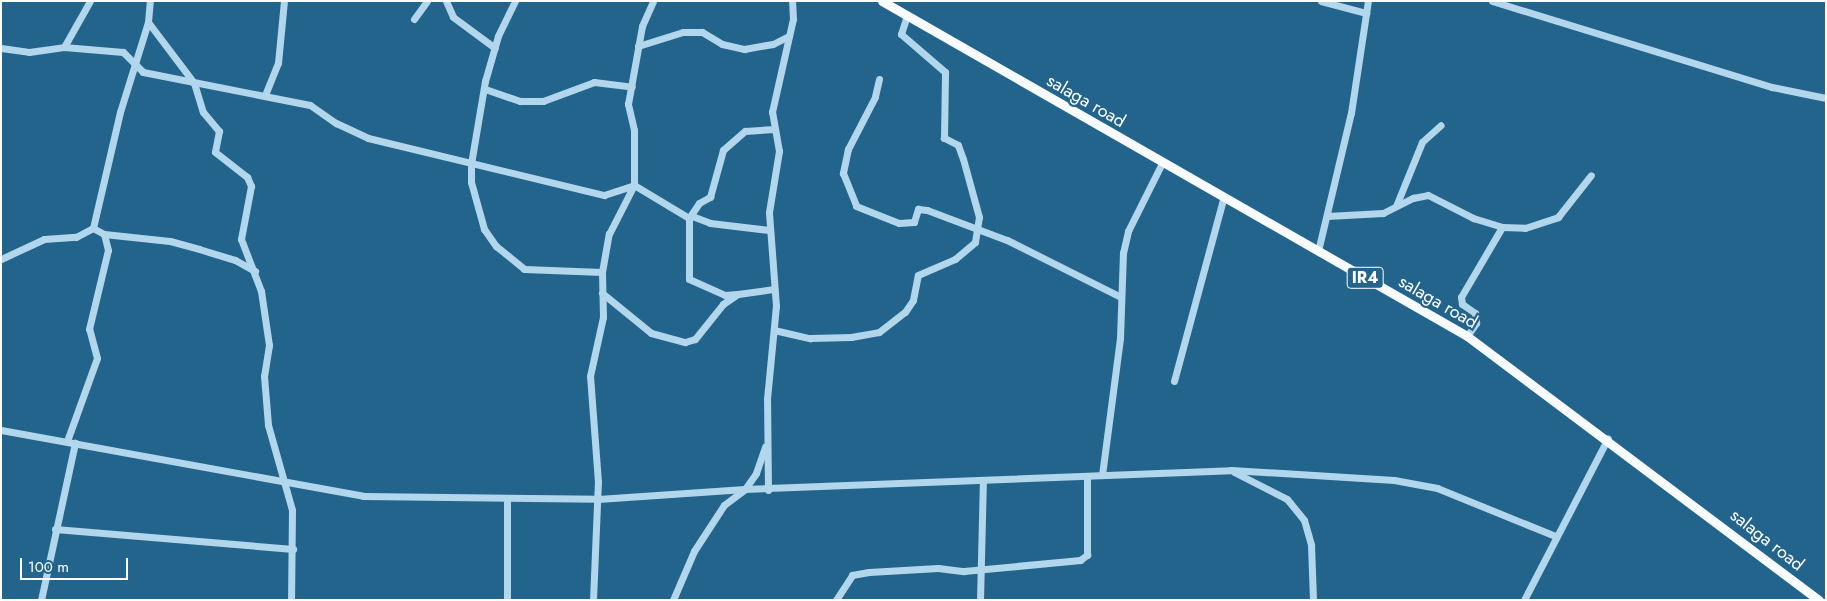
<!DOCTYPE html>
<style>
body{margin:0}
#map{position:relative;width:1827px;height:601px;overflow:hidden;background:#23648d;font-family:Jost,sans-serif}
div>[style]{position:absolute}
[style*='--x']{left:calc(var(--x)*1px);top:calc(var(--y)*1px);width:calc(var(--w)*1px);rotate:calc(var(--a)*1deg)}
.minor>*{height:7px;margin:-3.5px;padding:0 3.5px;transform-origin:3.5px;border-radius:3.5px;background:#b2d6eb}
.major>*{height:9px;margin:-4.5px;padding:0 4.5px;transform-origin:4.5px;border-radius:4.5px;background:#f7fbfe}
span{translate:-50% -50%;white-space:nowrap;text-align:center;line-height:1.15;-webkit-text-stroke:4.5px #23648d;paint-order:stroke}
.shield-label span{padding:1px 4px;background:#23648d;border:1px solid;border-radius:4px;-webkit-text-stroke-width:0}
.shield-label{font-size:16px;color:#fff;font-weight:700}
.street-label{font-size:18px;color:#fff}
.frame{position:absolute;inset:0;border:2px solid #fff;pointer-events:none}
.scale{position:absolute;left:20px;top:558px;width:108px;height:22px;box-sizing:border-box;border:2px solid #fff;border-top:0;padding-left:6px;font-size:15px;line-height:18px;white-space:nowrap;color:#fff;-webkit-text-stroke:4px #23648d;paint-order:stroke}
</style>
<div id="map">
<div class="minor">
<div style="--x:446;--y:1;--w:17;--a:66"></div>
<div style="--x:453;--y:17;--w:52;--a:36.4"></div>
<div style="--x:515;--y:1;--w:39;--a:116"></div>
<div style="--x:498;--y:36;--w:47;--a:106.1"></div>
<div style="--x:485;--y:81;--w:84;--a:99.6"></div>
<div style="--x:471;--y:164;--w:18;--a:90"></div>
<div style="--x:471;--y:182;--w:49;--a:74.5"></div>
<div style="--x:484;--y:229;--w:21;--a:55"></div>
<div style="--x:496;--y:246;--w:36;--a:39"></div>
<div style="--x:524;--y:269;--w:78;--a:2.2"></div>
<div style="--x:1321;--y:1;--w:47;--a:14.9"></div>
<div style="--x:1492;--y:1;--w:293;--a:17.1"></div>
<div style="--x:1772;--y:87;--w:55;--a:11.5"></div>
<div style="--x:414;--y:19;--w:22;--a:-54"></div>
<div style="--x:148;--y:22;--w:76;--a:53"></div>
<div style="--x:194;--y:83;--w:30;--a:73"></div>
<div style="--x:203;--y:112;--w:25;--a:50"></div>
<div style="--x:219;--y:131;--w:21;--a:101"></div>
<div style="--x:215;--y:152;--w:41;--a:38"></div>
<div style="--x:247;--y:177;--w:10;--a:66"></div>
<div style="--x:251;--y:186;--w:54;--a:100.7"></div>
<div style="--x:241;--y:239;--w:56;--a:69"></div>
<div style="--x:261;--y:291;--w:55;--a:81.6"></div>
<div style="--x:269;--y:345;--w:31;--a:99"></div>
<div style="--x:264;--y:376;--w:49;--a:85.3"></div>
<div style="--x:268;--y:425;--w:88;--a:74.2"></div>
<div style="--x:292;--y:510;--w:90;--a:90.6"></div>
<div style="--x:638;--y:46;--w:47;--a:-17.3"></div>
<div style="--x:683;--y:32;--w:19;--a:0"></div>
<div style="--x:702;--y:32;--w:23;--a:31"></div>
<div style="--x:722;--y:44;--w:23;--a:13"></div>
<div style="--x:744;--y:49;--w:29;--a:-10"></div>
<div style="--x:773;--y:44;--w:18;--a:-27"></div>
<div style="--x:64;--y:47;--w:53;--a:-60.5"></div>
<div style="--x:1;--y:48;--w:28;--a:8"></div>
<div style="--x:29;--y:52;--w:35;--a:-8"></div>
<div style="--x:64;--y:47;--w:59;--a:4.8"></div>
<div style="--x:123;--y:52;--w:28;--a:45"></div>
<div style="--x:143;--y:72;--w:170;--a:11.2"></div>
<div style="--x:310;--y:105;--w:32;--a:35"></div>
<div style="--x:336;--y:123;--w:35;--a:25"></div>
<div style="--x:368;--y:138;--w:243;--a:13.6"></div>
<div style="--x:604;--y:195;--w:32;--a:-18"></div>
<div style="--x:879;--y:79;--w:18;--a:103"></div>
<div style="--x:875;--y:97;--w:59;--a:117.4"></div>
<div style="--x:848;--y:149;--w:25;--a:102"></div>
<div style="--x:843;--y:173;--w:35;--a:68"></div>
<div style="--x:856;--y:206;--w:46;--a:21.6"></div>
<div style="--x:899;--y:223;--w:15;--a:-4"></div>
<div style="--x:914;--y:222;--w:14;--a:-73"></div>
<div style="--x:918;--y:209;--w:9;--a:6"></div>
<div style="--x:927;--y:210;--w:85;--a:20.6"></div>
<div style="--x:1007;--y:240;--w:127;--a:26.6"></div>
<div style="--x:485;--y:89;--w:37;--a:19"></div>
<div style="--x:520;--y:101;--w:23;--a:0"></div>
<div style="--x:543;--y:101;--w:54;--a:-20.4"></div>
<div style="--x:594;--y:82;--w:38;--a:7"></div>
<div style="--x:265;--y:95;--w:35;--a:-68"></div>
<div style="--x:278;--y:63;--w:62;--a:-84.5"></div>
<div style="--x:634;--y:185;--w:64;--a:31"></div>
<div style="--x:689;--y:218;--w:61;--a:90"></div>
<div style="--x:689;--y:279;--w:39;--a:24"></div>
<div style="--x:725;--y:295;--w:12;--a:-5"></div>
<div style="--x:1396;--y:206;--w:69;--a:-67.9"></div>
<div style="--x:1422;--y:142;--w:25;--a:-42"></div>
<div style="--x:692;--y:216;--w:19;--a:21"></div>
<div style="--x:710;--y:223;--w:59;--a:6.8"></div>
<div style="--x:1327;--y:216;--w:56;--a:-3.1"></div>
<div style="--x:1383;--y:213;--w:34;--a:-27"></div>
<div style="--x:1413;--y:198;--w:15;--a:-11"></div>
<div style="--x:1428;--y:195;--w:51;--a:27.1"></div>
<div style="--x:1473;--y:218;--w:30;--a:17"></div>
<div style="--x:1502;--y:227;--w:23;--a:2"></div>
<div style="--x:1525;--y:228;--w:35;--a:-18"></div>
<div style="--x:1558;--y:217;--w:53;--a:-51.8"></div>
<div style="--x:689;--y:218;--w:18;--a:-56"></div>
<div style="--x:699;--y:203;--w:13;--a:-29"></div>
<div style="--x:710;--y:197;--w:49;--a:-74.5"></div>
<div style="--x:723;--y:150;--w:29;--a:-41"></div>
<div style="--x:745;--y:131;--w:30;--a:-4"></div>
<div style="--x:93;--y:228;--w:13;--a:29"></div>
<div style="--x:104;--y:234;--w:66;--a:6.1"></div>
<div style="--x:170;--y:241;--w:30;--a:15"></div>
<div style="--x:199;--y:249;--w:38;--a:17"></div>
<div style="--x:235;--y:260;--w:23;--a:29"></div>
<div style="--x:1318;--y:251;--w:142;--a:-76.6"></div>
<div style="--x:1351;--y:113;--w:113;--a:-81.4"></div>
<div style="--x:1;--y:259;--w:47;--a:-24.9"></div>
<div style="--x:44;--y:239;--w:32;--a:-4"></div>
<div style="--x:76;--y:237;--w:19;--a:-28"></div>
<div style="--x:93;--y:228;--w:119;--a:-76.9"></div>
<div style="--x:120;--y:112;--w:94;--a:-72.7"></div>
<div style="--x:148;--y:22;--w:21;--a:-85"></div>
<div style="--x:602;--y:293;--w:63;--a:39.2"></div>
<div style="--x:651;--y:333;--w:35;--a:15"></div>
<div style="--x:685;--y:342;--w:10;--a:-17"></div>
<div style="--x:695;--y:339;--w:45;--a:-51.3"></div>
<div style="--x:723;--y:304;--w:18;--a:-34"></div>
<div style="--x:738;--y:294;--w:35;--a:-8"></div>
<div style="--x:774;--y:330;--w:37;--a:13"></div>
<div style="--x:810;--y:338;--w:41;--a:-1.4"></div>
<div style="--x:851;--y:337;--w:28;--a:-10"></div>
<div style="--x:879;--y:332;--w:33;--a:-38"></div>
<div style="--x:905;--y:312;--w:14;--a:-56"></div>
<div style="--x:913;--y:300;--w:25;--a:-79"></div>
<div style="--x:918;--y:275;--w:40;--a:-23.4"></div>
<div style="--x:955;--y:259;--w:26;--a:-40"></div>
<div style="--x:975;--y:242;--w:25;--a:-81"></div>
<div style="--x:979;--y:217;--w:60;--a:-105.4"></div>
<div style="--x:963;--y:159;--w:15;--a:-110"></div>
<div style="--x:958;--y:145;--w:16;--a:-153"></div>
<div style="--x:944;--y:138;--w:66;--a:-89.1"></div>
<div style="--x:945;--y:72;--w:58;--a:-139.2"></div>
<div style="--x:901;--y:34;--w:19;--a:-72"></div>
<div style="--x:1467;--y:336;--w:16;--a:-55"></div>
<div style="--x:1476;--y:323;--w:10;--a:-96"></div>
<div style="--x:1475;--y:313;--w:16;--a:-145"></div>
<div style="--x:1462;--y:304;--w:7;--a:-98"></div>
<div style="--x:1461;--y:297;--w:81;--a:-59.6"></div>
<div style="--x:1174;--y:381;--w:188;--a:-74.9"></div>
<div style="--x:1;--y:430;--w:368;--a:10.3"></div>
<div style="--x:363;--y:496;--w:235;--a:0.7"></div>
<div style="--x:598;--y:499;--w:147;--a:-3.9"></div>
<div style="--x:745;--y:489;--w:486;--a:-2.2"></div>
<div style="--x:1231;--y:470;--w:51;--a:3.4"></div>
<div style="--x:1282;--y:473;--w:112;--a:3.6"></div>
<div style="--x:1394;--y:480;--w:44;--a:10.5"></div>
<div style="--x:1437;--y:488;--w:127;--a:22.1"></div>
<div style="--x:67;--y:441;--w:88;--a:-70.1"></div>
<div style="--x:97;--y:358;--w:30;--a:-105"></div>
<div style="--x:89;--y:329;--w:81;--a:-76.5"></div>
<div style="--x:108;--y:250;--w:16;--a:-104"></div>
<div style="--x:1234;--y:472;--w:59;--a:27"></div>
<div style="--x:1287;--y:499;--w:27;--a:51"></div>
<div style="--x:1304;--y:520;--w:26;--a:74"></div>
<div style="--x:1311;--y:545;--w:55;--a:87.9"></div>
<div style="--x:1102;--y:475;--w:138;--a:-82.5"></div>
<div style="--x:1120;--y:338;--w:85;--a:-88"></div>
<div style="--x:1123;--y:253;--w:23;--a:-77"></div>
<div style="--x:1128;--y:231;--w:76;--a:-63.4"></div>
<div style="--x:768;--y:490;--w:91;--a:-90.6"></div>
<div style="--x:767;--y:399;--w:93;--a:-84.5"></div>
<div style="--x:776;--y:306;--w:94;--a:-94.3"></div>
<div style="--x:769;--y:212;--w:62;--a:-80.7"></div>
<div style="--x:779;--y:151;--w:40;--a:-100"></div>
<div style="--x:772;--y:112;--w:95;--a:-77.3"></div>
<div style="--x:793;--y:19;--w:18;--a:-93"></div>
<div style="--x:507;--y:498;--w:102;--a:90"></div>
<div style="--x:55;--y:529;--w:239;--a:4.8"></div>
<div style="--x:41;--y:600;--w:161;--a:-77.8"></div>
<div style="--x:593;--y:600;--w:118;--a:-87.6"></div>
<div style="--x:598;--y:482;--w:106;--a:-94.3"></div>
<div style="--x:590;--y:376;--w:60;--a:-77.6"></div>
<div style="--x:603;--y:317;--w:45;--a:-91.3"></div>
<div style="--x:602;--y:272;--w:39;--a:-80"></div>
<div style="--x:609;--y:234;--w:55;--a:-63"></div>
<div style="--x:634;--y:185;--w:55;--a:-90"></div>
<div style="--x:634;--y:130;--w:27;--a:-103"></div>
<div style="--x:628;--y:104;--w:79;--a:-79.8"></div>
<div style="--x:642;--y:26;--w:27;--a:-66"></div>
<div style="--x:673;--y:600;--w:53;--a:-66.8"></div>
<div style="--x:694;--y:551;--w:55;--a:-56.9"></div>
<div style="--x:724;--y:505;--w:26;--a:-37"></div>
<div style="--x:745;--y:489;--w:19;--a:-55"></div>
<div style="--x:756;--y:473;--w:28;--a:-71"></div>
<div style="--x:836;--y:600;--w:30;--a:-57"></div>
<div style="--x:852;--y:575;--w:17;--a:-10"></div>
<div style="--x:869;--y:572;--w:69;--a:-3.3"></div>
<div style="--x:938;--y:568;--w:26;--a:7"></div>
<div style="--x:964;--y:571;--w:117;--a:-5.4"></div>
<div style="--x:1080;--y:560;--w:9;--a:-36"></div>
<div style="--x:1087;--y:555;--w:79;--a:-90"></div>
<div style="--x:980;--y:600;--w:119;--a:-88.6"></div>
<div style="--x:1524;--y:600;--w:182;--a:-62.6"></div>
</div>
<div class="major">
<div style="--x:882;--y:1;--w:674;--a:29.8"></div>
<div style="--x:1467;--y:336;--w:440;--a:36.9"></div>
</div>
<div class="shield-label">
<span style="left:1365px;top:278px">IR4</span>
</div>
<div class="street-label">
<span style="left:1086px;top:101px;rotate:30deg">salaga road</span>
<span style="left:1438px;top:302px;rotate:30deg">salaga road</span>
<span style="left:1767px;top:540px;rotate:38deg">salaga road</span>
</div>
<div class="frame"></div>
<div class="scale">100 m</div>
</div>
